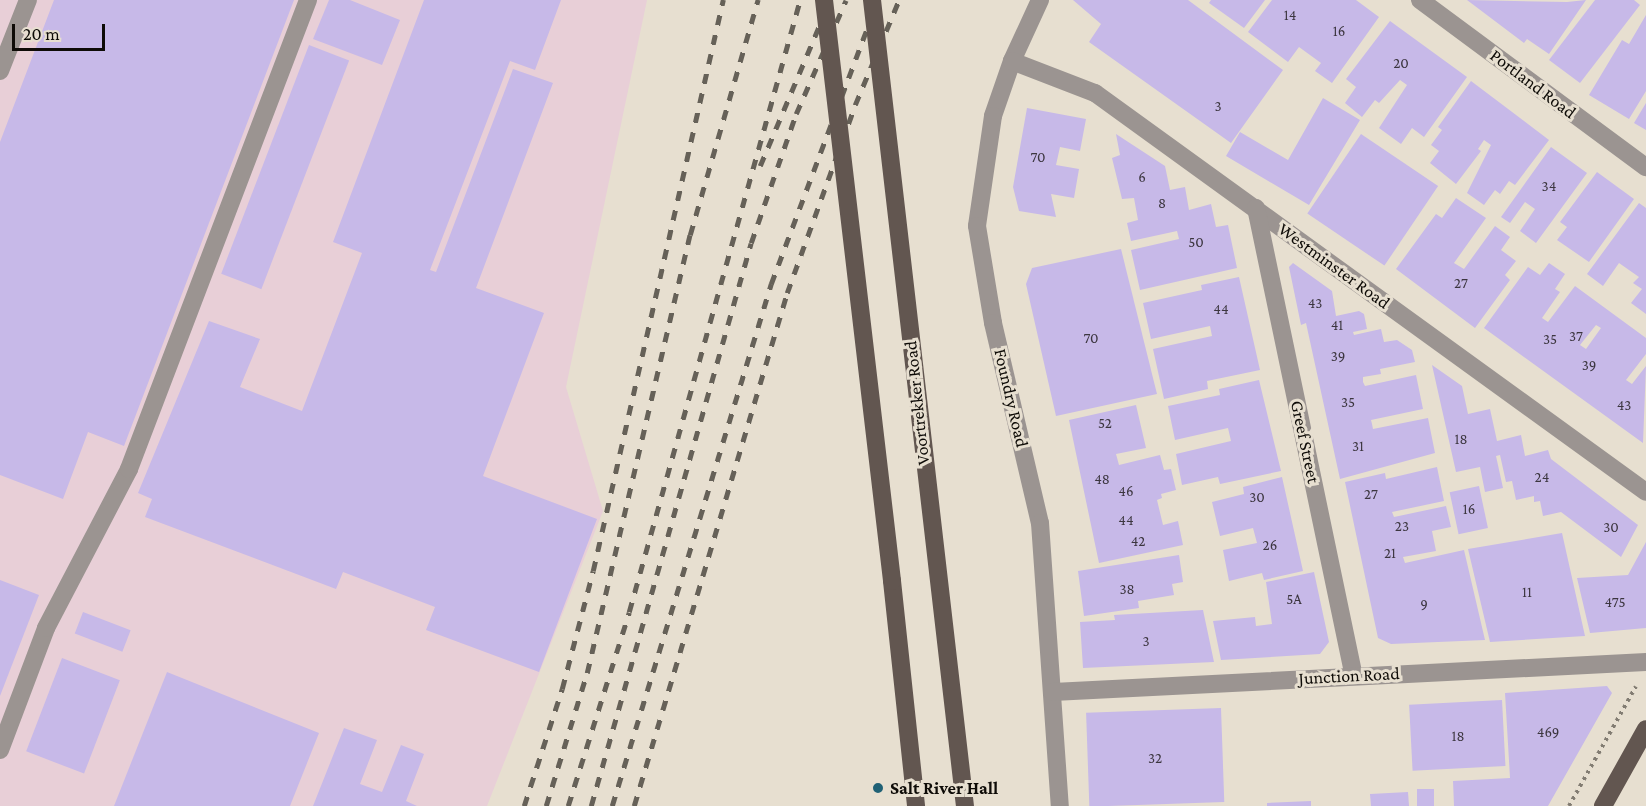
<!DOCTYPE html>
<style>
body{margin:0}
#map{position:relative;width:1646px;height:806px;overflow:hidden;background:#e7dfd0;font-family:"Crimson Pro",serif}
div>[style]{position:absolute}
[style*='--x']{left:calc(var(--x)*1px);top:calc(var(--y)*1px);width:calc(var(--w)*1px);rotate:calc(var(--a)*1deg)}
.industrial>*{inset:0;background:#e8cfd7}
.building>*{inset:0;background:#c7b9e8;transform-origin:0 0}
.path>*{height:4px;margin-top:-2px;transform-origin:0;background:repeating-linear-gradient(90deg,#827c72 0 3px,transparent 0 7.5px)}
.minor>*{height:18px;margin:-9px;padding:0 9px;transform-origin:9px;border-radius:9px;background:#9b9491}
.major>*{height:18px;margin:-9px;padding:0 9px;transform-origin:9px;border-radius:9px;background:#625650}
.rail>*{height:4.5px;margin-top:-2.25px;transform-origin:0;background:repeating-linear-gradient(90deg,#666158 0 10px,transparent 0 20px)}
.major-bridge>*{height:18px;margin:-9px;padding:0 9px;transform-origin:9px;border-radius:9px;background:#625650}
.dots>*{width:16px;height:16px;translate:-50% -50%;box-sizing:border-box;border:3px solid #e7dfd0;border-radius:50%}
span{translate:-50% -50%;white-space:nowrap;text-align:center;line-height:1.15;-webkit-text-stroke:6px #e7dfd0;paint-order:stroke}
.number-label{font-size:15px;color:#3c363f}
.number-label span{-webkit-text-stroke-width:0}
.street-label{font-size:18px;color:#0e0b07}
.poi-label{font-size:18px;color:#0e0b07;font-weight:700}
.left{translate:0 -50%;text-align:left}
.scale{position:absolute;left:12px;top:24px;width:93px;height:27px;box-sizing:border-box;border:3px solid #0e0b07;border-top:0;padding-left:8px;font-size:18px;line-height:21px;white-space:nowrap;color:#0e0b07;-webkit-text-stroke:4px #e7dfd0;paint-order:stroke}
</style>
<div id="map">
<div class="industrial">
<div style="clip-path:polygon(0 0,647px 0,566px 387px,603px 511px,487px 806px,0 806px)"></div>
</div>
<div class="building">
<div style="clip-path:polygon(54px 0,294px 0,124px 446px,88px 432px,63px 499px,0 475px,0 142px)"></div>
<div style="clip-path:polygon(329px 0,350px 0,400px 20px,382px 65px,313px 39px)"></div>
<div style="clip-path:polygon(424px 0,561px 0,535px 70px,510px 61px,430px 270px,436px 272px,513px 69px,553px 83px,476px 288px,544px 313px,483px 476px,597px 519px,539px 672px,426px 630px,435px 607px,343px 572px,336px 589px,145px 517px,152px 499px,138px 493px,209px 321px,260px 339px,240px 387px,302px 411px,362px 253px,333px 242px)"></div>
<div style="clip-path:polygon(1073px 0,1188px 0,1283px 70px,1231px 143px,1089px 42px,1101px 24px)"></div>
<div style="clip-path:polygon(1211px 0,1265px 0,1244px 28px,1209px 3px)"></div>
<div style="clip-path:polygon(1272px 0,1356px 0,1379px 17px,1332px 83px,1315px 71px,1321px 63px,1299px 47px,1288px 62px,1248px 32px)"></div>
<div style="clip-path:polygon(1467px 0,1567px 2px,1586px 0,1549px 54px,1527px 39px,1524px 43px)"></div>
<div style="clip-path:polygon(1595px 0,1634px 0,1640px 5px,1580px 83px,1549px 60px)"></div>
<div style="clip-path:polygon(1646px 15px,1646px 91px,1629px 119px,1589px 95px,1622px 40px,1629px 44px)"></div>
<div style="clip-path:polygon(1390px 21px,1467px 77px,1424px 137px,1412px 128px,1401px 144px,1379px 128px,1407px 85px,1400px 80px,1379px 103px,1375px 100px,1362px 117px,1345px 103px,1356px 87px,1346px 79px)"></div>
<div style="left:309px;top:45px;width:43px;height:245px;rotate:21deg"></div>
<div style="clip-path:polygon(1471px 81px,1549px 140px,1515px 185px,1509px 181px,1500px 194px,1495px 190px,1484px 205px,1467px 193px,1491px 145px,1484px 140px,1478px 149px,1481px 151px,1456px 184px,1430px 163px,1439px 151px,1431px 145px,1442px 130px,1438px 127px)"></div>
<div style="clip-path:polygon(1323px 98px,1360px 120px,1309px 205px,1226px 156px,1240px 132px,1288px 160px)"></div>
<div style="clip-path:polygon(1646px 103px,1646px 130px,1634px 123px)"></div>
<div style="clip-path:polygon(1027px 108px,1086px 119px,1080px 151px,1060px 147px,1056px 165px,1079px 169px,1074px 198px,1051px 194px,1056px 217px,1019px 211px,1013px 187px)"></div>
<div style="clip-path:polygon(1116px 134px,1165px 166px,1170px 190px,1185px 187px,1189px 210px,1211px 204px,1216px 227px,1228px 225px,1237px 268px,1140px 290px,1131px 250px,1179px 239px,1177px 231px,1131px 241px,1127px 223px,1138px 220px,1134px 198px,1122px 199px,1112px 158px,1120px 155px)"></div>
<div style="left:1361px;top:134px;width:93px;height:96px;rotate:34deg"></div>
<div style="clip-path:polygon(1551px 147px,1587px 173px,1536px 243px,1520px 231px,1535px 209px,1525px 202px,1510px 223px,1501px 217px)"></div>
<div style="clip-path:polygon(1597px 172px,1634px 199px,1589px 262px,1557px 240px,1567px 227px,1560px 222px)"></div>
<div style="clip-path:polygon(1456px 198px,1486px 218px,1454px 263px,1464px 269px,1495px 226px,1510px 237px,1501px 250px,1516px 261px,1505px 275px,1510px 280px,1475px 328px,1396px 269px,1436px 214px,1442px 218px)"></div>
<div style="clip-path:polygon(1639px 203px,1646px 208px,1646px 314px,1631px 303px,1642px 289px,1633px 283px,1639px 277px,1619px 263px,1603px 286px,1587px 274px)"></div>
<div style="clip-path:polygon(1121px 249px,1157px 394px,1056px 416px,1026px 284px,1032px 268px)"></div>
<div style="clip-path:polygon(1293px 263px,1332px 291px,1336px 316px,1359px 311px,1364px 314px,1367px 329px,1353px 332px,1354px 335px,1381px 329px,1384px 342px,1397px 340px,1412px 350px,1415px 362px,1380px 369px,1381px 374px,1363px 377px,1363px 382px,1365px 386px,1416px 375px,1423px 409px,1371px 420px,1372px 424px,1373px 429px,1428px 418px,1435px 453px,1340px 479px,1306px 323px,1301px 325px,1289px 267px)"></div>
<div style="clip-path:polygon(evenodd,1549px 263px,1565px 274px,1555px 289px,1560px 292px,1542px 318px,1548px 322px,1575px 286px,1646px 338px,1646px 354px,1626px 380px,1632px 384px,1646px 366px,1643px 443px,1484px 328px,1528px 267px,1540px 275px,1549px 263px,1596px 325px,1601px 328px,1586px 349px,1580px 345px,1596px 325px)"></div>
<div style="clip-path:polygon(1239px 277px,1260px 370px,1207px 381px,1208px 389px,1164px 399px,1153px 349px,1212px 336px,1210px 326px,1151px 339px,1143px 303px,1202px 290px,1201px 285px)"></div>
<div style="clip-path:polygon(1432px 365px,1462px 386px,1468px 414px,1490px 409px,1497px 441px,1521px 435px,1525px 456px,1548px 450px,1551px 459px,1638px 525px,1621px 557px,1561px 512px,1543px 516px,1540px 501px,1534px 502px,1534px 496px,1516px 500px,1512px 481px,1506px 482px,1500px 455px,1496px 456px,1503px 488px,1485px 492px,1480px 467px,1456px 472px)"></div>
<div style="clip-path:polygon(1259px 380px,1281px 471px,1220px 484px,1218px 477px,1182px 485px,1176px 454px,1231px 441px,1228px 428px,1175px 440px,1168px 406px,1220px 395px,1219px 389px)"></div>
<div style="clip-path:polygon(1136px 405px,1146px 448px,1116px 454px,1119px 465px,1160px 455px,1164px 470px,1171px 469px,1176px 490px,1161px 494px,1162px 498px,1157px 500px,1163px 525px,1178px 521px,1183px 545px,1099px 563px,1069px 420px)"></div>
<div style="clip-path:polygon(1437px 467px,1444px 501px,1392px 512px,1394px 517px,1446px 506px,1451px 527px,1432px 531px,1436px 551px,1403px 557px,1405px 563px,1464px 550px,1485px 640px,1391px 644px,1378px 638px,1345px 482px,1385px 473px,1386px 479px)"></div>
<div style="clip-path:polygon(1282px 477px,1303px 571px,1264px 580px,1262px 573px,1229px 581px,1223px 550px,1257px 543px,1253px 528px,1220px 536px,1212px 502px,1244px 494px,1243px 487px)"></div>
<div style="left:1479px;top:486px;width:43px;height:30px;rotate:78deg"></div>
<div style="clip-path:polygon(1562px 533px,1585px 636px,1490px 642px,1468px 549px)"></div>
<div style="clip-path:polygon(1646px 542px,1646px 628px,1590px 633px,1577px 578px,1628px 575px)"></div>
<div style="clip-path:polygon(1179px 555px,1183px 582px,1172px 584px,1174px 595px,1138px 601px,1139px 608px,1084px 616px,1078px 571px)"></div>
<div style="clip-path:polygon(1314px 572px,1329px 642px,1320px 654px,1221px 660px,1213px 621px,1255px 617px,1256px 626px,1272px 624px,1266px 582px)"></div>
<div style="clip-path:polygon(0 580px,39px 595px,0 696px)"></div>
<div style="clip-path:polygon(1203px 610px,1214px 662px,1083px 668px,1080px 622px,1115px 620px,1114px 615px)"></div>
<div style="left:83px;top:612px;width:51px;height:23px;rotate:21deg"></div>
<div style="left:62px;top:658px;width:62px;height:100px;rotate:21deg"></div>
<div style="clip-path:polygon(167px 672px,319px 733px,290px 806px,114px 806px)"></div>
<div style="clip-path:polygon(1607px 686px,1612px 693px,1548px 806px,1454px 806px,1453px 781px,1510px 778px,1505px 693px)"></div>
<div style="left:1502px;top:700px;width:66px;height:93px;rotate:87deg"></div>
<div style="left:1221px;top:708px;width:94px;height:135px;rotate:88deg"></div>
<div style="clip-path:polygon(344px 728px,377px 740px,360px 784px,382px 792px,401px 745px,424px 754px,406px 801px,417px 806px,313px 806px)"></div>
<div style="left:1434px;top:789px;width:17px;height:17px;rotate:90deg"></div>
<div style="clip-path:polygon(1408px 792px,1409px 806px,1371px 806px,1370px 794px)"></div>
<div style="clip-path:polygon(1311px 801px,1311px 806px,1267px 806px,1267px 803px)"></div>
</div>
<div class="path">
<div style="--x:1569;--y:806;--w:137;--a:-60.8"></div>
</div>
<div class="minor">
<div style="--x:1040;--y:0;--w:67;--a:114.7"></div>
<div style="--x:1012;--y:61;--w:58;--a:109.1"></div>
<div style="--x:993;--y:116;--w:111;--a:98.3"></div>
<div style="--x:977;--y:226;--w:98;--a:80.6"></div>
<div style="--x:993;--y:323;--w:205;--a:76.8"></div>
<div style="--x:1040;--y:523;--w:284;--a:86"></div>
<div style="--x:1420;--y:0;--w:281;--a:36.5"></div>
<div style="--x:1012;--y:61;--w:89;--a:21.1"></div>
<div style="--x:1095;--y:93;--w:680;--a:35.91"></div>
<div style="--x:0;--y:71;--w:76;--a:-68.5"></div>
<div style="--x:1256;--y:208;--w:478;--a:78.2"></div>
<div style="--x:1053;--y:692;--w:594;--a:-2.9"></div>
<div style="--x:0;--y:750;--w:130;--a:-69.3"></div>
<div style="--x:46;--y:628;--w:179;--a:-62.4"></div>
<div style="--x:129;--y:469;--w:502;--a:-69.11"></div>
</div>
<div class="major">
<div style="--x:892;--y:581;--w:226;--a:83.9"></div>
<div style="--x:1603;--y:806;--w:88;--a:-60.8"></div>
</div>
<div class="rail">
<div style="--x:760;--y:166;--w:180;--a:-67.1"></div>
<div style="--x:524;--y:806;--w:123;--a:-72"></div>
<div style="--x:562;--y:689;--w:122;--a:-75.3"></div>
<div style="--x:593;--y:571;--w:586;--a:-77.17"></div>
<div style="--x:546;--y:806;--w:139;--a:-72.9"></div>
<div style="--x:587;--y:673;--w:450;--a:-76.8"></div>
<div style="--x:690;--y:235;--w:245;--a:-73.9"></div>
<div style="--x:568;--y:806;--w:203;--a:-72.5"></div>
<div style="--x:629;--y:612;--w:635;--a:-74.39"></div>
<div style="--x:591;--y:806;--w:585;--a:-74.14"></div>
<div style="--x:751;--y:243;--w:137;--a:-70.8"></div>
<div style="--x:796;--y:114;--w:124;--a:-66.3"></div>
<div style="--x:612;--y:806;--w:546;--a:-73.06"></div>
<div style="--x:771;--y:284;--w:303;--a:-69.4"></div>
<div style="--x:634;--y:806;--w:535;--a:-73.39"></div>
<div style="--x:787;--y:293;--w:200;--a:-70.1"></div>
<div style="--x:855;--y:105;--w:114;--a:-67.3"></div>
</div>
<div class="major-bridge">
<div style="--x:824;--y:0;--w:585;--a:83.32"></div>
<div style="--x:872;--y:0;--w:811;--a:83.42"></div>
</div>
<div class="dots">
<div style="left:878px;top:788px;background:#206175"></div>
</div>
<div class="number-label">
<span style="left:1290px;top:16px">14</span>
<span style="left:1339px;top:32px">16</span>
<span style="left:1401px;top:64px">20</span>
<span style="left:1218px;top:107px">3</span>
<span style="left:1038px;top:158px">70</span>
<span style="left:1142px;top:178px">6</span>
<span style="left:1549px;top:187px">34</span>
<span style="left:1162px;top:204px">8</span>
<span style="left:1196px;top:243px">50</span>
<span style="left:1461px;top:284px">27</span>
<span style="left:1315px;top:304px">43</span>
<span style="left:1221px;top:310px">44</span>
<span style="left:1337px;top:326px">41</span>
<span style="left:1576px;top:337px">37</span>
<span style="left:1091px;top:339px">70</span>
<span style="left:1550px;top:340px">35</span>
<span style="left:1338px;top:357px">39</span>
<span style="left:1589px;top:366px">39</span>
<span style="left:1348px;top:403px">35</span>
<span style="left:1624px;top:406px">43</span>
<span style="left:1105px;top:424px">52</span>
<span style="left:1461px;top:440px">18</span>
<span style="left:1358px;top:447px">31</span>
<span style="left:1542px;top:478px">24</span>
<span style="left:1102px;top:480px">48</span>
<span style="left:1126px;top:492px">46</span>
<span style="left:1371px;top:495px">27</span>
<span style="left:1257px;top:498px">30</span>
<span style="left:1469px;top:510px">16</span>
<span style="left:1126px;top:521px">44</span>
<span style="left:1402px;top:527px">23</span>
<span style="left:1611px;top:528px">30</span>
<span style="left:1138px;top:542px">42</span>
<span style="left:1270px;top:546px">26</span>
<span style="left:1390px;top:554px">21</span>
<span style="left:1127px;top:590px">38</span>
<span style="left:1527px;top:593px">11</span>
<span style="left:1294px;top:600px">5A</span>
<span style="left:1615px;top:603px">475</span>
<span style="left:1424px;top:605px">9</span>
<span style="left:1146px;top:642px">3</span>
<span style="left:1548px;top:733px">469</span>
<span style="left:1458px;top:737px">18</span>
<span style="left:1155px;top:759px">32</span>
</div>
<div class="street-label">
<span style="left:1533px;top:84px;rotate:37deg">Portland Road</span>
<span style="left:1334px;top:266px;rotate:36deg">Westminster Road</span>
<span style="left:1011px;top:398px;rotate:77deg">Foundry Road</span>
<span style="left:917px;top:403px;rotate:-96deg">Voortrekker Road</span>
<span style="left:1305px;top:442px;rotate:78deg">Greef Street</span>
<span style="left:1349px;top:676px;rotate:-3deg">Junction Road</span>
</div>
<div class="poi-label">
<span class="left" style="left:890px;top:788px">Salt River Hall</span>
</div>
<div class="scale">20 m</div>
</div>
